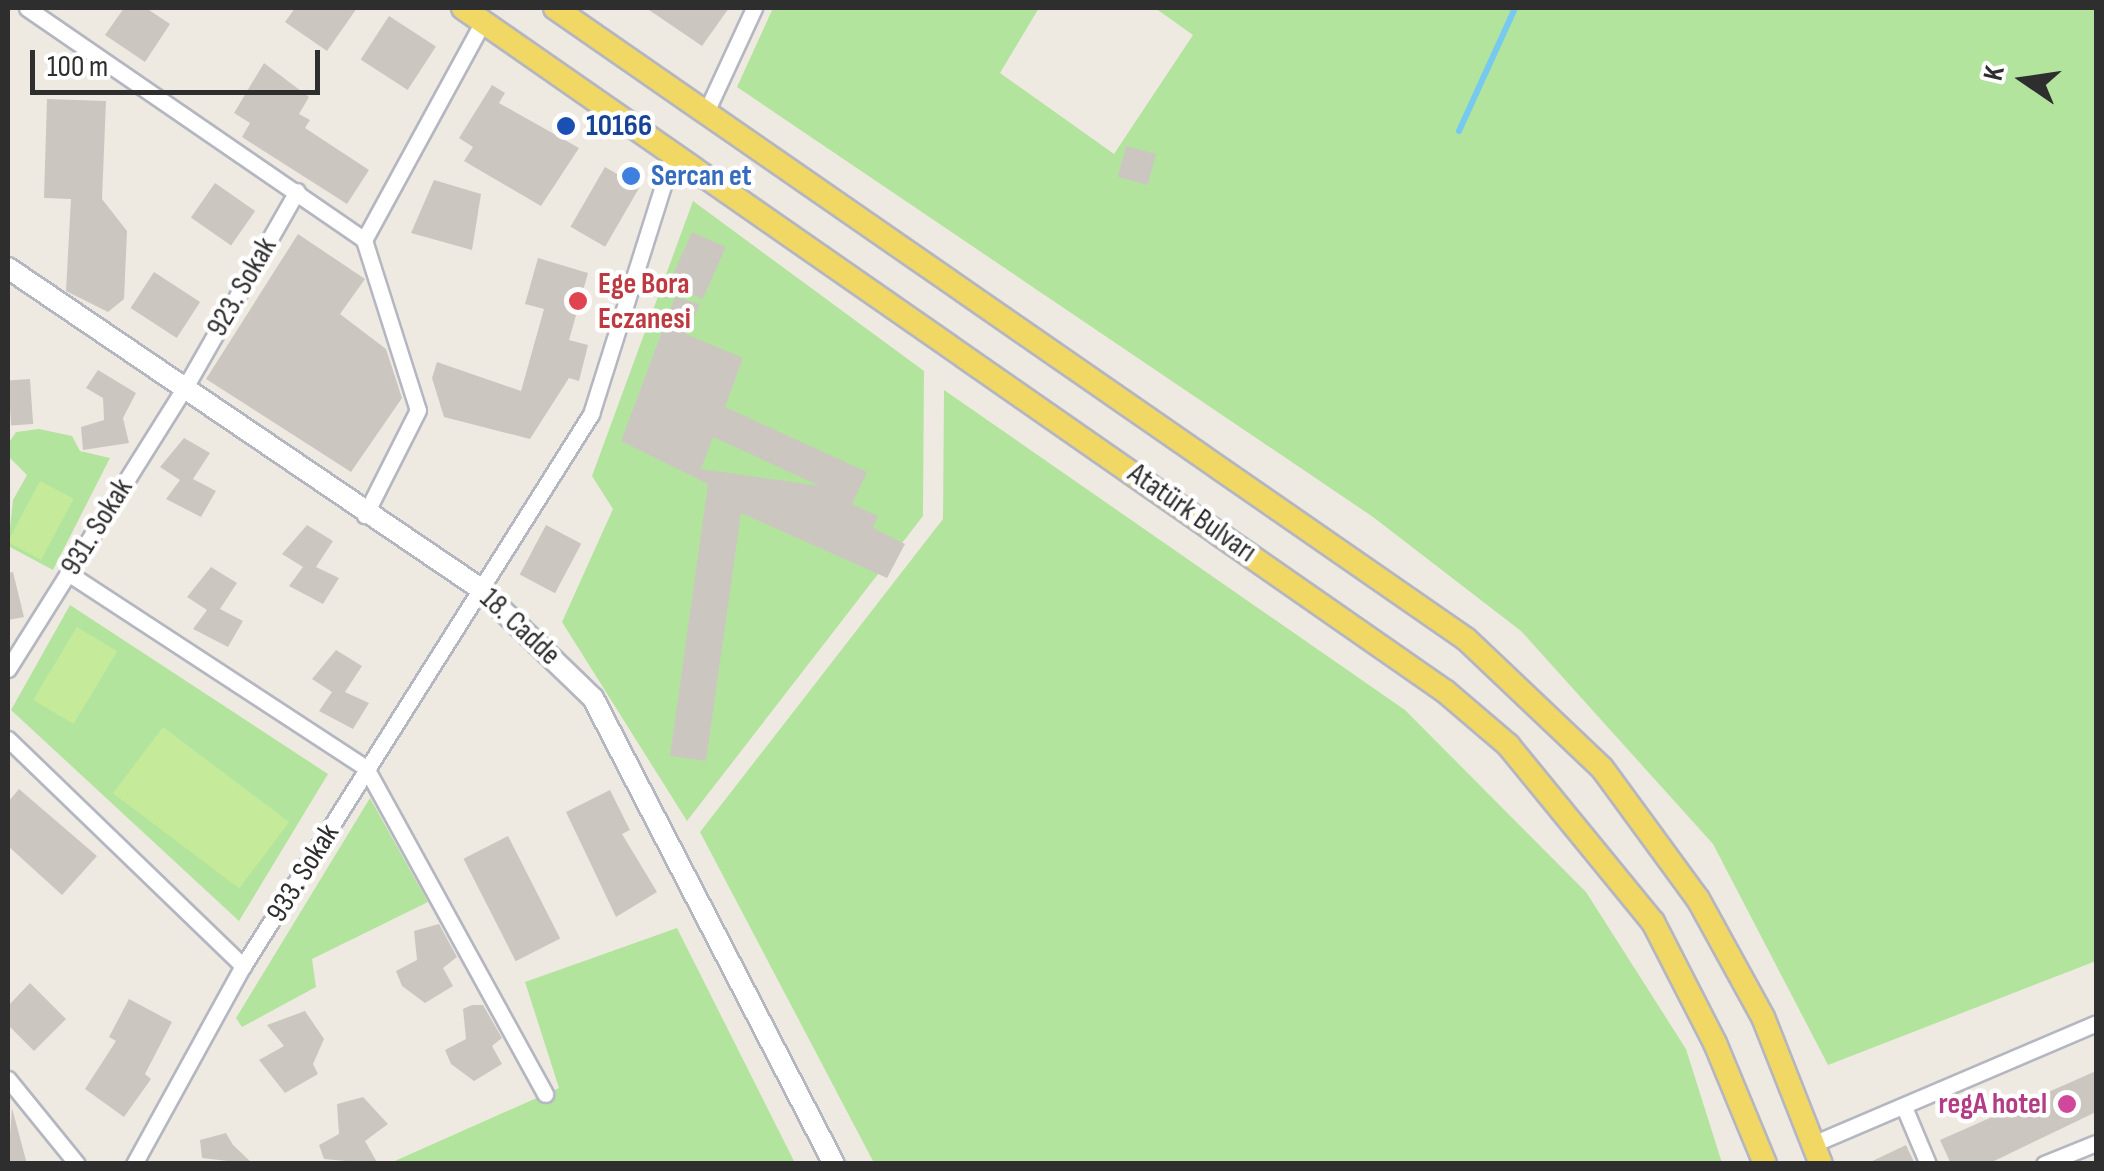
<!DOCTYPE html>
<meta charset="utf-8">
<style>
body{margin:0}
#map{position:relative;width:2104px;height:1171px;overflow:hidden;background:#efeae1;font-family:"Sofia Sans Condensed",sans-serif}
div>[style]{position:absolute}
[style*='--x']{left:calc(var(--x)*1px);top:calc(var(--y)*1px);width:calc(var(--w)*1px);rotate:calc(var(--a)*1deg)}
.green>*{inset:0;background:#b3e49e}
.pitch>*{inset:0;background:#c5eb9a;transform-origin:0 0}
.stream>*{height:6px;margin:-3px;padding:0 3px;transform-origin:3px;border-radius:3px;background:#76c9ef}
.building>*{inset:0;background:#cbc6c0;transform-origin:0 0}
.roads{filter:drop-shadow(2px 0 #b4b6c1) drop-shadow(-2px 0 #b4b6c1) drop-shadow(0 2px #b4b6c1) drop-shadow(0 -2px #b4b6c1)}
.street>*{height:15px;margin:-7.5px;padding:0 7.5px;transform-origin:7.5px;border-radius:7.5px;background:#fff}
.secondary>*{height:20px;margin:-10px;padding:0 10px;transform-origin:10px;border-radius:10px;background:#fff}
.primary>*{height:22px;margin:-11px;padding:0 11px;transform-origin:11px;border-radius:11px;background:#f1d764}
.dots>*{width:28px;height:28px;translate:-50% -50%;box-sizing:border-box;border:5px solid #fff;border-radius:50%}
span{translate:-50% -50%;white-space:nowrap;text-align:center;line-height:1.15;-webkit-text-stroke:9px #fff;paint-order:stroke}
.transit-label{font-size:30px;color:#164399;font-weight:700}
.left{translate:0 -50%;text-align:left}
.shop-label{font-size:30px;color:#366cbe;font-weight:700}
.health-label{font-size:30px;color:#be3a42;font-weight:700}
.street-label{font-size:30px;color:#2e2e2e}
.hotel-label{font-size:30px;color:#b23c85;font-weight:700}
.right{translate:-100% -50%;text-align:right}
.frame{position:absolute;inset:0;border:10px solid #2e2e2e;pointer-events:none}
.north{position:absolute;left:1974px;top:30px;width:100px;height:100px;-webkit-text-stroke:8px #fff;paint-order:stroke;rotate:283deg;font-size:28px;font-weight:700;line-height:40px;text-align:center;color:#2e2e2e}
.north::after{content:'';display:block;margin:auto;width:35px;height:45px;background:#2e2e2e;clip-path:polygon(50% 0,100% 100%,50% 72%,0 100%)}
.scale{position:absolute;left:30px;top:50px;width:290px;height:45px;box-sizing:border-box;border:5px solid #2e2e2e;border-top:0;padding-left:12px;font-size:30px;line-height:35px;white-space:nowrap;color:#2e2e2e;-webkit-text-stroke:8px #fff;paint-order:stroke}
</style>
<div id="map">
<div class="green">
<div style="clip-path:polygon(773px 8px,1039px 8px,1000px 73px,1114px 154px,1193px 35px,1155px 8px,2096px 8px,2096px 961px,1828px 1065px,1713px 844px,1521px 631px,1373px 517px,737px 87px)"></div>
<div style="clip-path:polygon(693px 201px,924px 371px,923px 516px,687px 821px,562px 622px,613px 509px,592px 476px)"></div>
<div style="clip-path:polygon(944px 390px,1405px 710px,1586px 892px,1686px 1049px,1722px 1163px,874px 1163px,700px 832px,943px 519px)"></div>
<div style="clip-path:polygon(39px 429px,72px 436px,80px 451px,110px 458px,53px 570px,8px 546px,13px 500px,27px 475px,8px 456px,8px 444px,16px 432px)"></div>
<div style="clip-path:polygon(70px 605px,328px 774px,239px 921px,11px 710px)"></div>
<div style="clip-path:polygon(370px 798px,428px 902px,312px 959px,316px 987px,242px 1027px,236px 1018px)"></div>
<div style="clip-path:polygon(677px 928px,795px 1163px,388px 1164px,559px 1088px,525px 982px)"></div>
</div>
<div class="pitch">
<div style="left:40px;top:481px;width:38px;height:69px;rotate:28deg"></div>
<div style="left:77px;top:627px;width:47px;height:85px;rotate:31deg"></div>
<div style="left:163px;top:727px;width:158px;height:83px;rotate:37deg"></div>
</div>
<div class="stream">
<div style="--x:1459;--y:131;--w:135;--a:-65.5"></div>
</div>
<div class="building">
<div style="clip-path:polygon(124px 8px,146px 8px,170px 24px,145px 62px,105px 35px)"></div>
<div style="clip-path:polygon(295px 8px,357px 8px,327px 51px,285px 22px)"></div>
<div style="clip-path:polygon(646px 8px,729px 8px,702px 46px)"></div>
<div style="left:389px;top:16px;width:56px;height:52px;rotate:33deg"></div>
<div style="clip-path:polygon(264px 63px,309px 97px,299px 114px,310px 120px,305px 128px,369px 170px,347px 204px,242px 137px,250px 123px,234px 113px)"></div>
<div style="clip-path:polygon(492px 85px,505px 93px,499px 103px,579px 148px,541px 206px,464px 161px,473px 147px,459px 138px)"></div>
<div style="clip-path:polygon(47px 99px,106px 101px,102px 199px,127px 231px,124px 299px,108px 312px,66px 291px,71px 199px,44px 198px)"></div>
<div style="left:1126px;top:146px;width:31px;height:32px;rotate:15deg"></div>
<div style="left:605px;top:167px;width:40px;height:69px;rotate:30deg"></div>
<div style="clip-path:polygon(434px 180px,481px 194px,472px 250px,411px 233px)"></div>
<div style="left:215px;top:183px;width:49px;height:42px;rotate:35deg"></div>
<div style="left:692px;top:232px;width:37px;height:57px;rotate:24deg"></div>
<div style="clip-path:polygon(298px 234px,365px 279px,340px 314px,386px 349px,402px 398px,351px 472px,206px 379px)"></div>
<div style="clip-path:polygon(538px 258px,588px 273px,569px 340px,588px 345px,579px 381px,569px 378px,530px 439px,444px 417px,432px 378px,437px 362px,521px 391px,544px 309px,525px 304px)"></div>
<div style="left:154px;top:272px;width:55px;height:43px;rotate:33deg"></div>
<div style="clip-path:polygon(evenodd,675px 297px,700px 304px,686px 334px,743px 358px,725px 407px,867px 472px,852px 504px,878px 516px,873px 528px,905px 544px,887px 578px,741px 513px,706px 761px,670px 756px,708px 484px,621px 441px,675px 297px,713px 437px,820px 486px,701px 469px,713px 437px)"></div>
<div style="clip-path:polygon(98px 370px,136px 393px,123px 418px,129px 443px,83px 450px,81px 427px,104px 420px,103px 398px,86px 388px)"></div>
<div style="left:30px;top:379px;width:45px;height:22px;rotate:86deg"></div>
<div style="clip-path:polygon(184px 438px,210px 453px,193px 479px,216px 491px,201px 517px,166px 499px,180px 480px,160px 467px)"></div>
<div style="clip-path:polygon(307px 525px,333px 541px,316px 567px,339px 578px,323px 604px,289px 586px,303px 567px,282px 554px)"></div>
<div style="left:546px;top:525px;width:40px;height:56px;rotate:28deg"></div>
<div style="clip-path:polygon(211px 567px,237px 583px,220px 609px,243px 621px,228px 647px,193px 629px,207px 610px,187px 597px)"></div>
<div style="clip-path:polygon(13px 572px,24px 617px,8px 620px,8px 573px)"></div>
<div style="clip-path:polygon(336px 650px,362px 666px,345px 692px,369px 703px,353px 729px,319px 711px,332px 692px,312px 679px)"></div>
<div style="clip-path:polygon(19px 789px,97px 856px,62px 895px,8px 846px,8px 802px)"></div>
<div style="clip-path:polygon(610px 790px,630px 830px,622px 834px,657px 892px,616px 917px,566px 812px)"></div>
<div style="left:508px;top:836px;width:115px;height:50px;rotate:63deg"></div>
<div style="clip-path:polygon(439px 924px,457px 957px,443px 968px,453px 986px,425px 1003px,402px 986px,396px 971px,417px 960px,414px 931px)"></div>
<div style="clip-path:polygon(30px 983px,66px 1019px,34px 1051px,8px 1025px,8px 1006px)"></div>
<div style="clip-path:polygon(129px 999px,172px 1022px,145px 1074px,151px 1079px,124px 1117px,85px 1089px,116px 1041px,109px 1037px)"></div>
<div style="clip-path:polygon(472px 1005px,483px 1005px,502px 1038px,492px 1046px,502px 1064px,474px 1081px,451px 1064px,445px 1050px,466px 1039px,463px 1009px)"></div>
<div style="clip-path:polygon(305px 1011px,324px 1039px,313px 1064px,318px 1074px,285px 1093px,259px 1060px,284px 1046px,267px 1025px)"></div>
<div style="clip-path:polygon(2096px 1071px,2096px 1112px,1988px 1164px,1951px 1164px,1940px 1140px)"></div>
<div style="clip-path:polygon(363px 1097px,388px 1124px,365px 1141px,378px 1164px,324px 1159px,319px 1145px,339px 1134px,337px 1104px)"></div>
<div style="clip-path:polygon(12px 1108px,27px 1164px,8px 1164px)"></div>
<div style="clip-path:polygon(226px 1133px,233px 1145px,253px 1164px,202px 1158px,200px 1140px)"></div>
<div style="clip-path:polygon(1906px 1145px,1915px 1164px,1866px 1164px)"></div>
</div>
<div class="roads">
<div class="street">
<div style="--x:27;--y:8;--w:409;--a:34.5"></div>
<div style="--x:364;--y:240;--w:178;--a:72.4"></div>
<div style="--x:418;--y:410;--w:118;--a:116.8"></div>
<div style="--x:706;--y:112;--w:115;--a:-65.2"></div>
<div style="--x:364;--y:240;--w:248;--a:-61.4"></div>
<div style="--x:68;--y:573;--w:356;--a:33.2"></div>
<div style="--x:366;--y:768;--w:372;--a:61.2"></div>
<div style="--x:8;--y:669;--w:337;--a:-57.9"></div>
<div style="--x:187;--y:384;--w:222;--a:-60.3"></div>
<div style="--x:8;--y:739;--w:327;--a:44"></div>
<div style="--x:8;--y:1079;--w:109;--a:50.9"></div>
<div style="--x:1904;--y:1107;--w:62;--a:67.2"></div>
<div style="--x:1813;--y:1144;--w:308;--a:-23.1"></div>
<div style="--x:134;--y:1164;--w:226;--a:-61.2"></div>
<div style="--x:243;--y:966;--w:653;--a:-57.77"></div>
<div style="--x:591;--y:414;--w:273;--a:-72.5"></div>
<div style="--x:2044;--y:1164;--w:56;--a:-22"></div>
</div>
<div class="secondary">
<div style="--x:8;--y:268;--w:568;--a:34.17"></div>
<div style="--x:478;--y:587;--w:160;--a:44"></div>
<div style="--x:593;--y:698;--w:525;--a:62.65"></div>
</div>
<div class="primary">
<div style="--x:463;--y:8;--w:1198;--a:34.83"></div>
<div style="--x:1446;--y:692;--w:82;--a:40.5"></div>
<div style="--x:1508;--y:745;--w:229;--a:50.7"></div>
<div style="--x:1653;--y:922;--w:136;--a:62.9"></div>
<div style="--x:1715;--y:1043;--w:131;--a:67.5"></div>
<div style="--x:555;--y:8;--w:1108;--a:34.71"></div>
<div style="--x:1466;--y:639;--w:187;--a:43.5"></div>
<div style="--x:1602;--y:768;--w:162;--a:53.8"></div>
<div style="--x:1698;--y:899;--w:135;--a:61.2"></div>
<div style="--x:1763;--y:1017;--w:158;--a:68.5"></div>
</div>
</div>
<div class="dots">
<div style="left:566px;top:126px;background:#1a4fb4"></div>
<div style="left:631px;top:176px;background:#3f7fe0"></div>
<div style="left:578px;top:301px;background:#e0444e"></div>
<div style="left:2067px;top:1104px;background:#d1479c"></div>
</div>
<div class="transit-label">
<span class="left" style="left:586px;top:126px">10166</span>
</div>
<div class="shop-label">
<span class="left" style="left:651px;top:176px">Sercan et</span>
</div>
<div class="health-label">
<span class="left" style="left:598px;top:301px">Ege Bora<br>Eczanesi</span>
</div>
<div class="street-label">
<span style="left:242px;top:287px;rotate:-60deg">923. Sokak</span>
<span style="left:1192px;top:513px;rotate:35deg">Atatürk Bulvarı</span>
<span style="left:97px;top:527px;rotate:-58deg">931. Sokak</span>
<span style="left:520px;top:627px;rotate:43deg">18. Cadde</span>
<span style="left:303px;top:873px;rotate:-58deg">933. Sokak</span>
</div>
<div class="hotel-label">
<span class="right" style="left:2047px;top:1104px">regA hotel</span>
</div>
<div class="frame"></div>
<div class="north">K</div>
<div class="scale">100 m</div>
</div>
